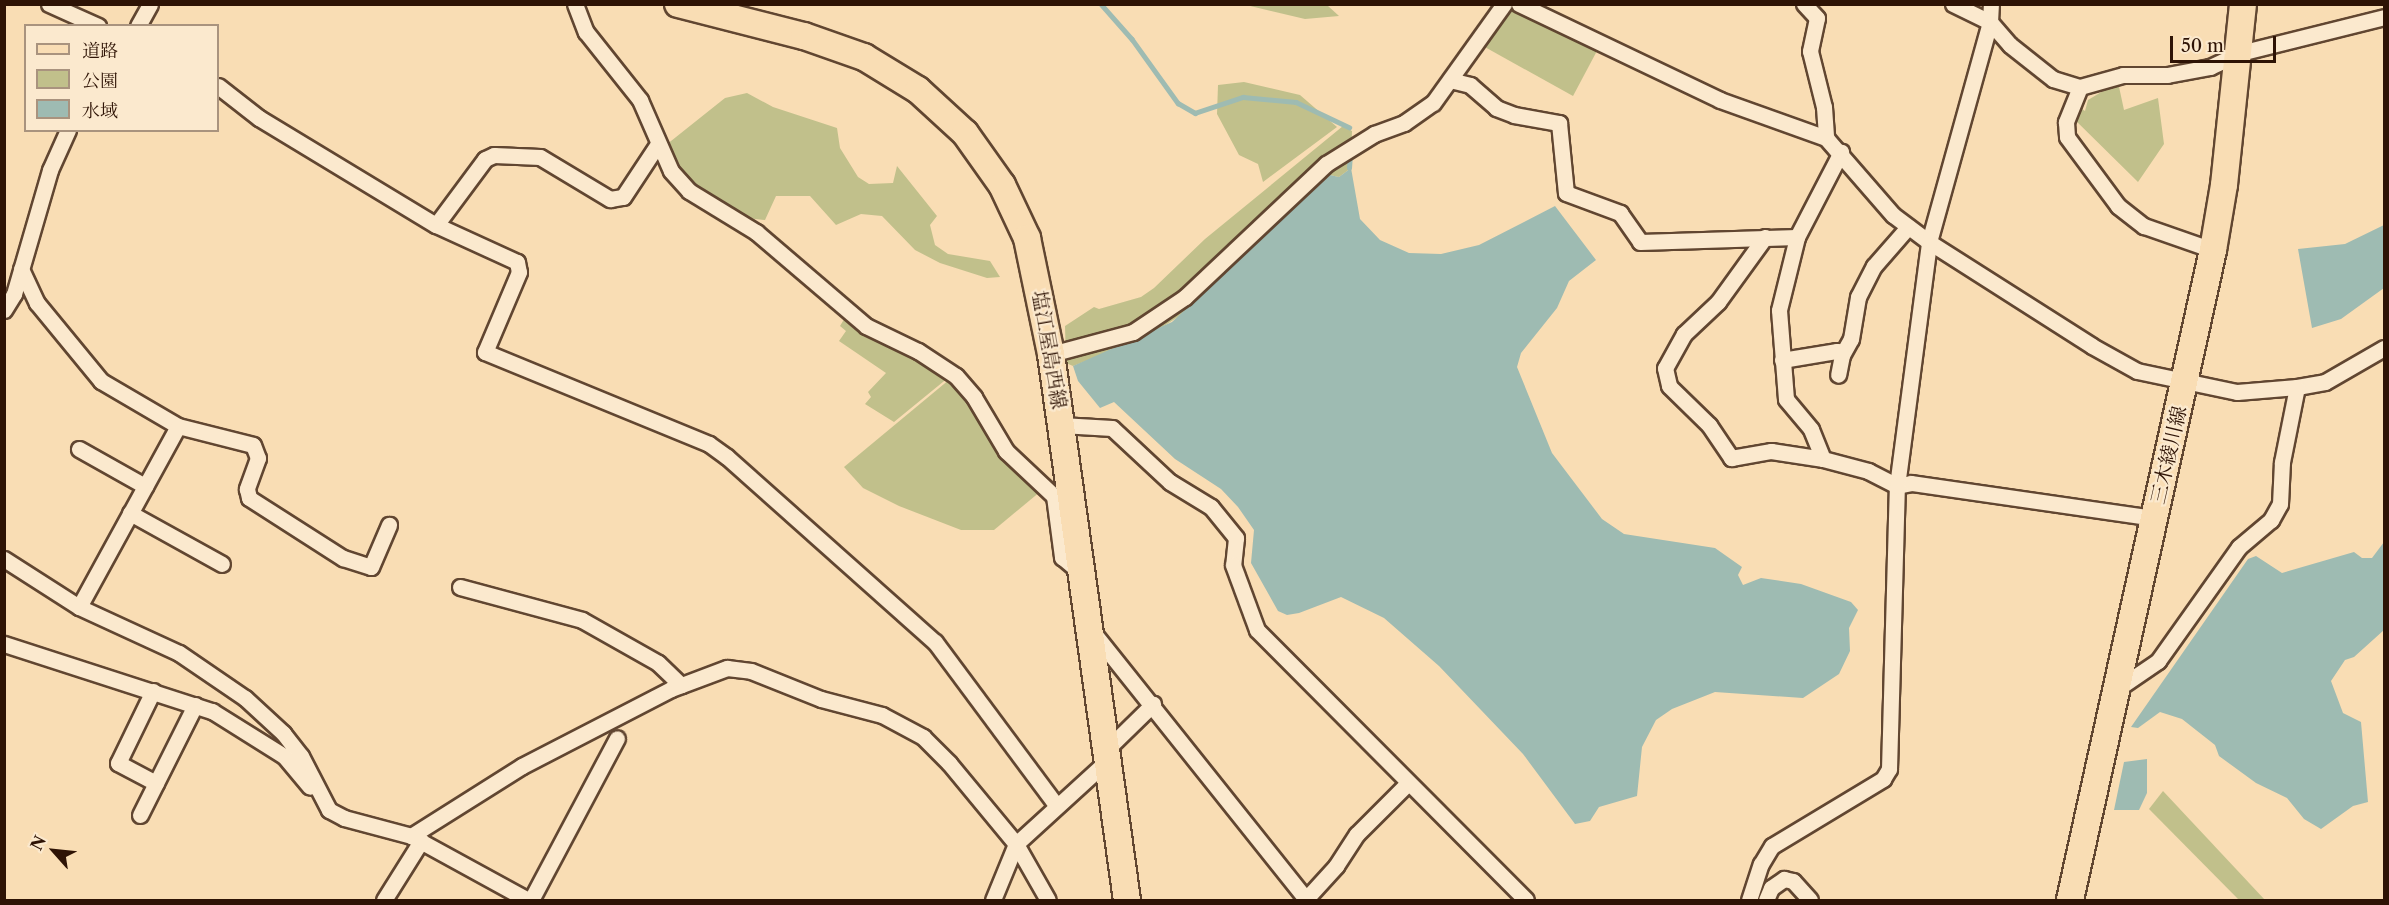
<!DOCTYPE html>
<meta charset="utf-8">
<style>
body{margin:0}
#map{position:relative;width:2389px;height:905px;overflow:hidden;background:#f9ddb4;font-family:"Libre Caslon Text","Noto Serif JP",serif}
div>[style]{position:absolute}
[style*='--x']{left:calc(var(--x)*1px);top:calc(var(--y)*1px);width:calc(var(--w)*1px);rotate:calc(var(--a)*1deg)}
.green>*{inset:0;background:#c1c08b}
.water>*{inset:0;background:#9ebbb2}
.stream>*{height:4.5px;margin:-2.25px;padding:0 2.25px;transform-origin:2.25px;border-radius:2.25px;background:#9ebbb2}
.roads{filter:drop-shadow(2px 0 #614631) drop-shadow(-2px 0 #614631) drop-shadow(0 2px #614631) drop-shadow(0 -2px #614631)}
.street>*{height:15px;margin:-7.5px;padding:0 7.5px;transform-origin:7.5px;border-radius:7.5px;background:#fbe9ce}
.primary>*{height:26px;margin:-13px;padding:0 13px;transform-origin:13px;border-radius:13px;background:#f9ddb4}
span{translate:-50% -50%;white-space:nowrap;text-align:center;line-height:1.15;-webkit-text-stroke:4.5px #fbe9ce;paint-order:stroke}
.street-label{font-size:20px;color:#2e1305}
.frame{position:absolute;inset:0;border:6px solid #2e1305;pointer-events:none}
.legend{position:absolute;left:24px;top:24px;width:195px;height:108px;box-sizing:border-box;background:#fbe9ce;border:2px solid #a9937e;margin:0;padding:8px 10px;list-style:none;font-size:18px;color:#2e1305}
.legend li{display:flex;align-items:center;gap:12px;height:30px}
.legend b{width:30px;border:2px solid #a9937e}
.north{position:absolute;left:24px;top:821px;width:60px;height:60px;-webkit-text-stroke:4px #fbe9ce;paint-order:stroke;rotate:297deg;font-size:16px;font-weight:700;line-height:24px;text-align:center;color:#2e1305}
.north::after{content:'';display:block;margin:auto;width:21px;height:27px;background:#2e1305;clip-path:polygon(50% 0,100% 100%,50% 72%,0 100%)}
.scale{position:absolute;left:2170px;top:36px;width:106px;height:27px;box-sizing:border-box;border:3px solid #2e1305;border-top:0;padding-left:8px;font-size:18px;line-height:21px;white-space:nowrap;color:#2e1305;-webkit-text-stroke:4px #fbe9ce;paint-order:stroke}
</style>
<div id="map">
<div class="green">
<div style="clip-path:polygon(1246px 5px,1327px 5px,1339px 16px,1305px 19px)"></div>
<div style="clip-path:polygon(1513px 8px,1598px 49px,1573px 96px,1483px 46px)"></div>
<div style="clip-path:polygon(1244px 82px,1300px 95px,1337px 127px,1263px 182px,1258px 164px,1239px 155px,1217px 114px,1218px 85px)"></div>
<div style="clip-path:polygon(2118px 82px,2124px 110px,2158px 98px,2164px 144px,2138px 182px,2071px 116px,2079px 107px,2085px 111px,2088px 100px)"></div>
<div style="clip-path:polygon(747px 93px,773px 107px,837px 128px,840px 148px,858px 177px,869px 184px,893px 183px,897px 166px,937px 216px,930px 225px,935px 245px,948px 254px,990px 261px,1000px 277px,987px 278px,940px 263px,915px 250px,882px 216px,861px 214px,836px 225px,810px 196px,776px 196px,765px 220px,747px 218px,709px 201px,676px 167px,666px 145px,725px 98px)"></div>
<div style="clip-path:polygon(1343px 126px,1352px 131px,1351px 168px,1339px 177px,1330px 175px,1193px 307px,1147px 337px,1073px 366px,1066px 363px,1065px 326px,1094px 307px,1099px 309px,1141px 297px,1154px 288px,1205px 239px)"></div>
<div style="clip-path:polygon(846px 316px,949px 377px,894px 422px,865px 404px,871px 397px,868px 392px,886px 373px,839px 341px,846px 331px,840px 326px)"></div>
<div style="clip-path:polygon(950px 379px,1041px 491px,994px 530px,961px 530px,899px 506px,863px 488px,844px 467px)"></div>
<div style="clip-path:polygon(2163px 791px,2265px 900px,2239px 900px,2149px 809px)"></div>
</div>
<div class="water">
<div style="clip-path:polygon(1351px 168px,1360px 219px,1380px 240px,1409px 253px,1441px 254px,1479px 245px,1555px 206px,1596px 260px,1569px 281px,1557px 308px,1521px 353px,1517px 367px,1552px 453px,1602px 519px,1624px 534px,1715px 548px,1742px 567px,1738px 575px,1743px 585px,1761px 578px,1801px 584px,1851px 602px,1858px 610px,1849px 628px,1850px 651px,1839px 674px,1803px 698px,1715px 692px,1672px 709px,1656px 720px,1642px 747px,1637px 796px,1599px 807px,1590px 821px,1575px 824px,1523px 754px,1439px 666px,1384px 618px,1341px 597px,1299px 613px,1287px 615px,1278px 611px,1251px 563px,1254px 530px,1238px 507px,1221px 489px,1175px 459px,1114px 402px,1100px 408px,1078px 381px,1073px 366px,1172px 322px,1330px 175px,1339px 177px)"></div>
<div style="clip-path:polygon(2384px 225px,2384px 288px,2341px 319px,2312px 328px,2298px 249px,2345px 244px)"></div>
<div style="clip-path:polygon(2384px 542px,2384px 630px,2354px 657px,2345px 660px,2331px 681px,2343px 713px,2361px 722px,2368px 802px,2353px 806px,2321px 829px,2304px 819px,2287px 798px,2256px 783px,2219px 756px,2215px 745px,2182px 719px,2160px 712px,2138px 728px,2131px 727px,2248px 559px,2256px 556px,2282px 573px,2354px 552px,2362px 558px,2372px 558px)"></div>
<div style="clip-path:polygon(2147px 759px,2147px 793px,2139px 810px,2114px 810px,2124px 762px)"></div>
</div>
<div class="stream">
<div style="--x:1101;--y:4;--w:47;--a:48.5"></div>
<div style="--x:1132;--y:39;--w:79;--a:54.3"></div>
<div style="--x:1178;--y:103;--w:20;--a:30"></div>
<div style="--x:1195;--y:113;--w:51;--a:-18.4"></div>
<div style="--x:1243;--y:97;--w:53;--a:5.4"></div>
<div style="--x:1296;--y:102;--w:59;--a:25.3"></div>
<div style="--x:1349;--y:168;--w:15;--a:-86"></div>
</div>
<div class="roads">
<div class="street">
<div style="--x:49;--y:4;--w:54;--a:24.2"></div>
<div style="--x:575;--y:4;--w:30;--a:69"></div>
<div style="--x:586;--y:32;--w:87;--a:51.5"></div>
<div style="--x:640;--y:100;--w:77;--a:66.4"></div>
<div style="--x:671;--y:171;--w:27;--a:48"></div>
<div style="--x:689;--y:191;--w:79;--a:31.5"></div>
<div style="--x:756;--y:232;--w:145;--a:40.5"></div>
<div style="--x:866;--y:326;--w:58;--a:25.7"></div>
<div style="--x:918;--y:351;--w:45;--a:33.3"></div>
<div style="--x:956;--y:376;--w:28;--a:49"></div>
<div style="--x:974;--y:397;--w:63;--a:59.3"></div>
<div style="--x:1006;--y:451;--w:66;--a:43.2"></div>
<div style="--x:1054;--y:496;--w:62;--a:82.5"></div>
<div style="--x:1062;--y:557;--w:26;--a:40"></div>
<div style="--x:1519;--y:4;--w:223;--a:25.5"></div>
<div style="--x:1720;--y:100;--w:113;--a:19.7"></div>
<div style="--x:1826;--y:138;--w:102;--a:49"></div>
<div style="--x:1893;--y:215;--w:45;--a:36.9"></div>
<div style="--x:1929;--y:242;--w:193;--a:32.5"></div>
<div style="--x:2092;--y:346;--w:51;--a:29.1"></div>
<div style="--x:2137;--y:371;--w:102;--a:11.9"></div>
<div style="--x:2237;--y:392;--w:60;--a:-4.8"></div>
<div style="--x:2297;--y:387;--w:28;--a:-10"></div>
<div style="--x:2325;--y:382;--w:68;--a:-30"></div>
<div style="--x:1804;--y:4;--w:19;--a:47"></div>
<div style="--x:1817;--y:18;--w:34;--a:102"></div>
<div style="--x:1810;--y:51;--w:58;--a:76"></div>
<div style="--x:1824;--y:107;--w:31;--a:86"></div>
<div style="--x:1953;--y:4;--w:41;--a:25.9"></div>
<div style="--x:1990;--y:22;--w:30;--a:49"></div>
<div style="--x:2010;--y:45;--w:55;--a:38.3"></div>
<div style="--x:2053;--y:79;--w:28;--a:17"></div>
<div style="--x:2080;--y:87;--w:45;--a:-15.6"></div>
<div style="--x:2123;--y:75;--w:44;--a:0"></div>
<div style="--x:2167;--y:75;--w:44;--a:-10.5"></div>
<div style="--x:2210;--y:67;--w:33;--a:-25"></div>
<div style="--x:2240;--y:53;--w:148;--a:-14"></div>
<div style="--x:138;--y:26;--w:25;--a:-61"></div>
<div style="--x:1450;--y:80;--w:21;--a:14"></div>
<div style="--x:1470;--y:85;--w:35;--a:41"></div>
<div style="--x:1496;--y:108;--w:19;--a:21"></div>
<div style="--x:1514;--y:115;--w:46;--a:10.1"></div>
<div style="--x:1559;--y:123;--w:70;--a:84.3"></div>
<div style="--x:1566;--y:193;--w:58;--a:20.3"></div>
<div style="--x:1620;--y:213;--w:35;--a:55"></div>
<div style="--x:1640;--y:242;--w:157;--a:-1.8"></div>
<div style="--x:218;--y:86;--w:52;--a:38"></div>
<div style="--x:259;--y:118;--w:207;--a:31.2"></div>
<div style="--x:436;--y:225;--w:89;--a:24.6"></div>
<div style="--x:517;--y:262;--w:10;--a:79"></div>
<div style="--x:519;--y:272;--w:87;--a:113"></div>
<div style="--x:485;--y:352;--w:242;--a:22.3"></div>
<div style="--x:709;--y:444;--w:22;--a:36"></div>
<div style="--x:727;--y:457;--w:278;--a:41.7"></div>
<div style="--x:935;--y:642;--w:204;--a:53.4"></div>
<div style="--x:2080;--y:87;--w:38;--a:112"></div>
<div style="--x:2066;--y:122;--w:15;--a:86"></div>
<div style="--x:2067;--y:137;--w:86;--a:53.5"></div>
<div style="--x:2118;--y:206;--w:33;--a:38"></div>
<div style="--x:2144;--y:226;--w:73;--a:19.2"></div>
<div style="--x:436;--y:225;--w:82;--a:-53.4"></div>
<div style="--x:485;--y:159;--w:10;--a:-24"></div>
<div style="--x:494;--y:155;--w:46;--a:2.5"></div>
<div style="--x:540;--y:157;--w:82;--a:31"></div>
<div style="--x:610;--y:199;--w:13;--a:-9"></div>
<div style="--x:623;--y:197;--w:64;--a:-56.6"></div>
<div style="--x:1765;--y:237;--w:80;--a:125.9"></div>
<div style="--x:1718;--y:302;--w:47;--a:136.7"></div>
<div style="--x:1684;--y:334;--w:39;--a:119"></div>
<div style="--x:1665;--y:368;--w:18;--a:77"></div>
<div style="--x:1669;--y:386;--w:56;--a:44.3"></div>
<div style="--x:1709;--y:425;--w:40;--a:56"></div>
<div style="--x:1731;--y:458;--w:41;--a:-9.9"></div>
<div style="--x:1771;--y:451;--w:53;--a:8.7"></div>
<div style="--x:1823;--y:459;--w:47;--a:14.9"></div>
<div style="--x:1868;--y:471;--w:33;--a:27"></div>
<div style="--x:1897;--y:486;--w:246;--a:-82.5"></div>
<div style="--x:1929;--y:242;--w:228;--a:-74.5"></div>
<div style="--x:1990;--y:22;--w:18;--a:-87"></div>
<div style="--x:21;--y:269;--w:38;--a:65"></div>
<div style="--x:37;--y:303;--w:101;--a:50.6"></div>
<div style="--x:101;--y:381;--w:89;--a:30.3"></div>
<div style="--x:178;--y:426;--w:77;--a:14.2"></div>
<div style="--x:253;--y:445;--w:14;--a:69"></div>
<div style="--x:258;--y:458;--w:33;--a:110"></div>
<div style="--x:247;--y:489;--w:9;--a:77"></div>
<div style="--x:249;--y:498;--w:112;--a:32.6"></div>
<div style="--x:343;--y:558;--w:29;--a:18"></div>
<div style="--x:371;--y:567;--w:46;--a:-66.8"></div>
<div style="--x:4;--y:310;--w:19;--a:-58"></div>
<div style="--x:14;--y:294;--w:129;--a:-73.8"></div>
<div style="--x:50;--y:170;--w:44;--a:-65.8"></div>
<div style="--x:1051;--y:354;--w:85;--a:-15"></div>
<div style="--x:1133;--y:332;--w:63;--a:-33.9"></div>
<div style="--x:1185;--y:297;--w:194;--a:-43.3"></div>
<div style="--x:1326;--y:164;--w:57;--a:-32"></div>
<div style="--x:1374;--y:134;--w:32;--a:-20"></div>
<div style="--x:1404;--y:123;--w:35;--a:-35"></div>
<div style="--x:1433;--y:103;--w:122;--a:-54.4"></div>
<div style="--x:1842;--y:355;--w:18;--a:-61"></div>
<div style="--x:1851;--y:339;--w:43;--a:-80.5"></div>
<div style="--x:1858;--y:297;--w:35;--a:-63"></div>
<div style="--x:1874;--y:266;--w:52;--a:-48.9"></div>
<div style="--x:1782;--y:360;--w:56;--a:-9.3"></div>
<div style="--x:1837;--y:351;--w:6;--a:39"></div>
<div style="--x:1842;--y:355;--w:20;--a:101"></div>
<div style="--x:1061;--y:425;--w:51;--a:3.4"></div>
<div style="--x:1112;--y:428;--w:79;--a:43"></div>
<div style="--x:1170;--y:482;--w:48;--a:31.4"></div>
<div style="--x:1211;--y:507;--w:40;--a:51"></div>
<div style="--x:1236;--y:538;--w:27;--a:96"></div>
<div style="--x:1233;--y:565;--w:69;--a:69.7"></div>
<div style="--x:1257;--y:630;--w:381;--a:45.1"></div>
<div style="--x:79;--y:449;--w:76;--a:29.3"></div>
<div style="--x:1823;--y:459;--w:32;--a:-112"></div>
<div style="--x:1811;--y:429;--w:39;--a:-130"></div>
<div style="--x:1786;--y:399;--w:89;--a:-94.5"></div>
<div style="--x:1779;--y:310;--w:75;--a:-76.1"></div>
<div style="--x:1797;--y:237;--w:96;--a:-62.6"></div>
<div style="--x:130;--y:513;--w:105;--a:29"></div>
<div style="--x:4;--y:559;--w:89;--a:32.6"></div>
<div style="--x:79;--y:607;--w:110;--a:24.7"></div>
<div style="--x:179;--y:653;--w:80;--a:34.3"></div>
<div style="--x:245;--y:698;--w:52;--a:42.6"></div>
<div style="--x:283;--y:733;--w:29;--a:52"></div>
<div style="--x:301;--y:756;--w:61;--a:62.6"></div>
<div style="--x:329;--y:810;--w:17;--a:28"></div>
<div style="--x:344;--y:818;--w:69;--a:15"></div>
<div style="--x:411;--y:836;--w:131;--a:-32.2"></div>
<div style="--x:522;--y:766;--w:168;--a:-27.3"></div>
<div style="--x:671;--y:689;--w:60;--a:-20.6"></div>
<div style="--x:727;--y:668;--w:24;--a:7"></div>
<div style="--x:751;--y:671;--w:75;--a:21.8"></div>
<div style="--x:821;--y:699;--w:63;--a:14.7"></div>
<div style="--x:882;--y:715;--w:47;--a:28.2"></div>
<div style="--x:923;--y:737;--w:37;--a:45"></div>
<div style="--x:949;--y:763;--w:105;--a:50.4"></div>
<div style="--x:1016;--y:844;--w:64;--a:60.3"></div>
<div style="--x:460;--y:587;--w:126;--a:15.1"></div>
<div style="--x:582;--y:620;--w:87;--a:29.5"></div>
<div style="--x:658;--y:663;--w:32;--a:44"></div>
<div style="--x:79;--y:607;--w:206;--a:-61.3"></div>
<div style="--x:1092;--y:631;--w:344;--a:51.4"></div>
<div style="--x:4;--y:644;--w:219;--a:17.9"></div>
<div style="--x:212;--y:711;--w:85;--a:32"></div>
<div style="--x:284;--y:756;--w:40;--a:50"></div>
<div style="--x:2117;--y:689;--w:50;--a:-34.3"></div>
<div style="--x:2158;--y:661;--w:140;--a:-54.6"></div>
<div style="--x:2239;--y:547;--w:42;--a:-40.2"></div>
<div style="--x:2271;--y:520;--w:18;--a:-61"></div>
<div style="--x:2280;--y:504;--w:42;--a:-87.3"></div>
<div style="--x:2282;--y:462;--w:76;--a:-78.7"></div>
<div style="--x:153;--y:691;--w:80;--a:115.9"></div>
<div style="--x:118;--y:763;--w:43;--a:27.8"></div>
<div style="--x:1106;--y:750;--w:66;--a:-44.4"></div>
<div style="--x:140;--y:815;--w:123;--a:-63.4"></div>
<div style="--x:411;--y:836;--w:133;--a:28.7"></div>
<div style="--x:1306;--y:899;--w:45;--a:-47.7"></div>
<div style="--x:1336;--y:866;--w:38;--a:-57"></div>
<div style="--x:1357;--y:834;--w:72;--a:-45"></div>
<div style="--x:384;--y:900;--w:70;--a:-57.9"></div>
<div style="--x:531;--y:900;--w:183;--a:-62"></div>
<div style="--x:993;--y:900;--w:61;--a:-67.7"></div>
<div style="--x:1016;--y:844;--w:125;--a:-42.4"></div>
<div style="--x:1749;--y:900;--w:38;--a:-72"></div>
<div style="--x:1761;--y:864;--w:21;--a:-59"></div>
<div style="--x:1772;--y:846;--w:130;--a:-31.1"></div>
<div style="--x:1883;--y:779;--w:12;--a:-59"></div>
<div style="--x:1889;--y:769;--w:283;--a:-88.4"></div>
<div style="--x:1897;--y:486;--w:14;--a:-12"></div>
<div style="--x:1911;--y:483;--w:246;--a:8.2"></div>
<div style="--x:1766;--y:900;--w:13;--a:-67"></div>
<div style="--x:1771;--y:888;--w:16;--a:-35"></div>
<div style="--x:1784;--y:879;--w:9;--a:13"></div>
<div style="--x:1793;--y:881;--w:25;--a:48"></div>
</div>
<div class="primary">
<div style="--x:678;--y:4;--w:130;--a:14.3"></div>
<div style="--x:804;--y:36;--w:64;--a:19.3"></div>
<div style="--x:864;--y:57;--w:63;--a:31.4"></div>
<div style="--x:918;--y:90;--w:64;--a:42.5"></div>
<div style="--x:965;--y:133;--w:64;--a:54.6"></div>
<div style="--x:1002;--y:185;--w:59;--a:64.7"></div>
<div style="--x:1027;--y:238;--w:118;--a:78.3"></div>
<div style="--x:1051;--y:354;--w:551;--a:82.08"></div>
<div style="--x:2070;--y:900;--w:666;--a:-77.59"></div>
<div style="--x:2213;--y:250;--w:66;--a:-80.4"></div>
<div style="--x:2224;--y:185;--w:182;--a:-84"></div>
</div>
</div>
<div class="street-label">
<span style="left:1049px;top:350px;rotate:80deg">塩江屋島西線</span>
<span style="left:2169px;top:455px;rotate:-77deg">三木綾川線</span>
</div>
<div class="frame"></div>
<ul class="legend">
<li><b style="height:8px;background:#f9ddb4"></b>道路</li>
<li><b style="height:16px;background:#c1c08b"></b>公園</li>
<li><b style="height:16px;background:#9ebbb2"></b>水域</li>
</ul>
<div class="north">N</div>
<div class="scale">50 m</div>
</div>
